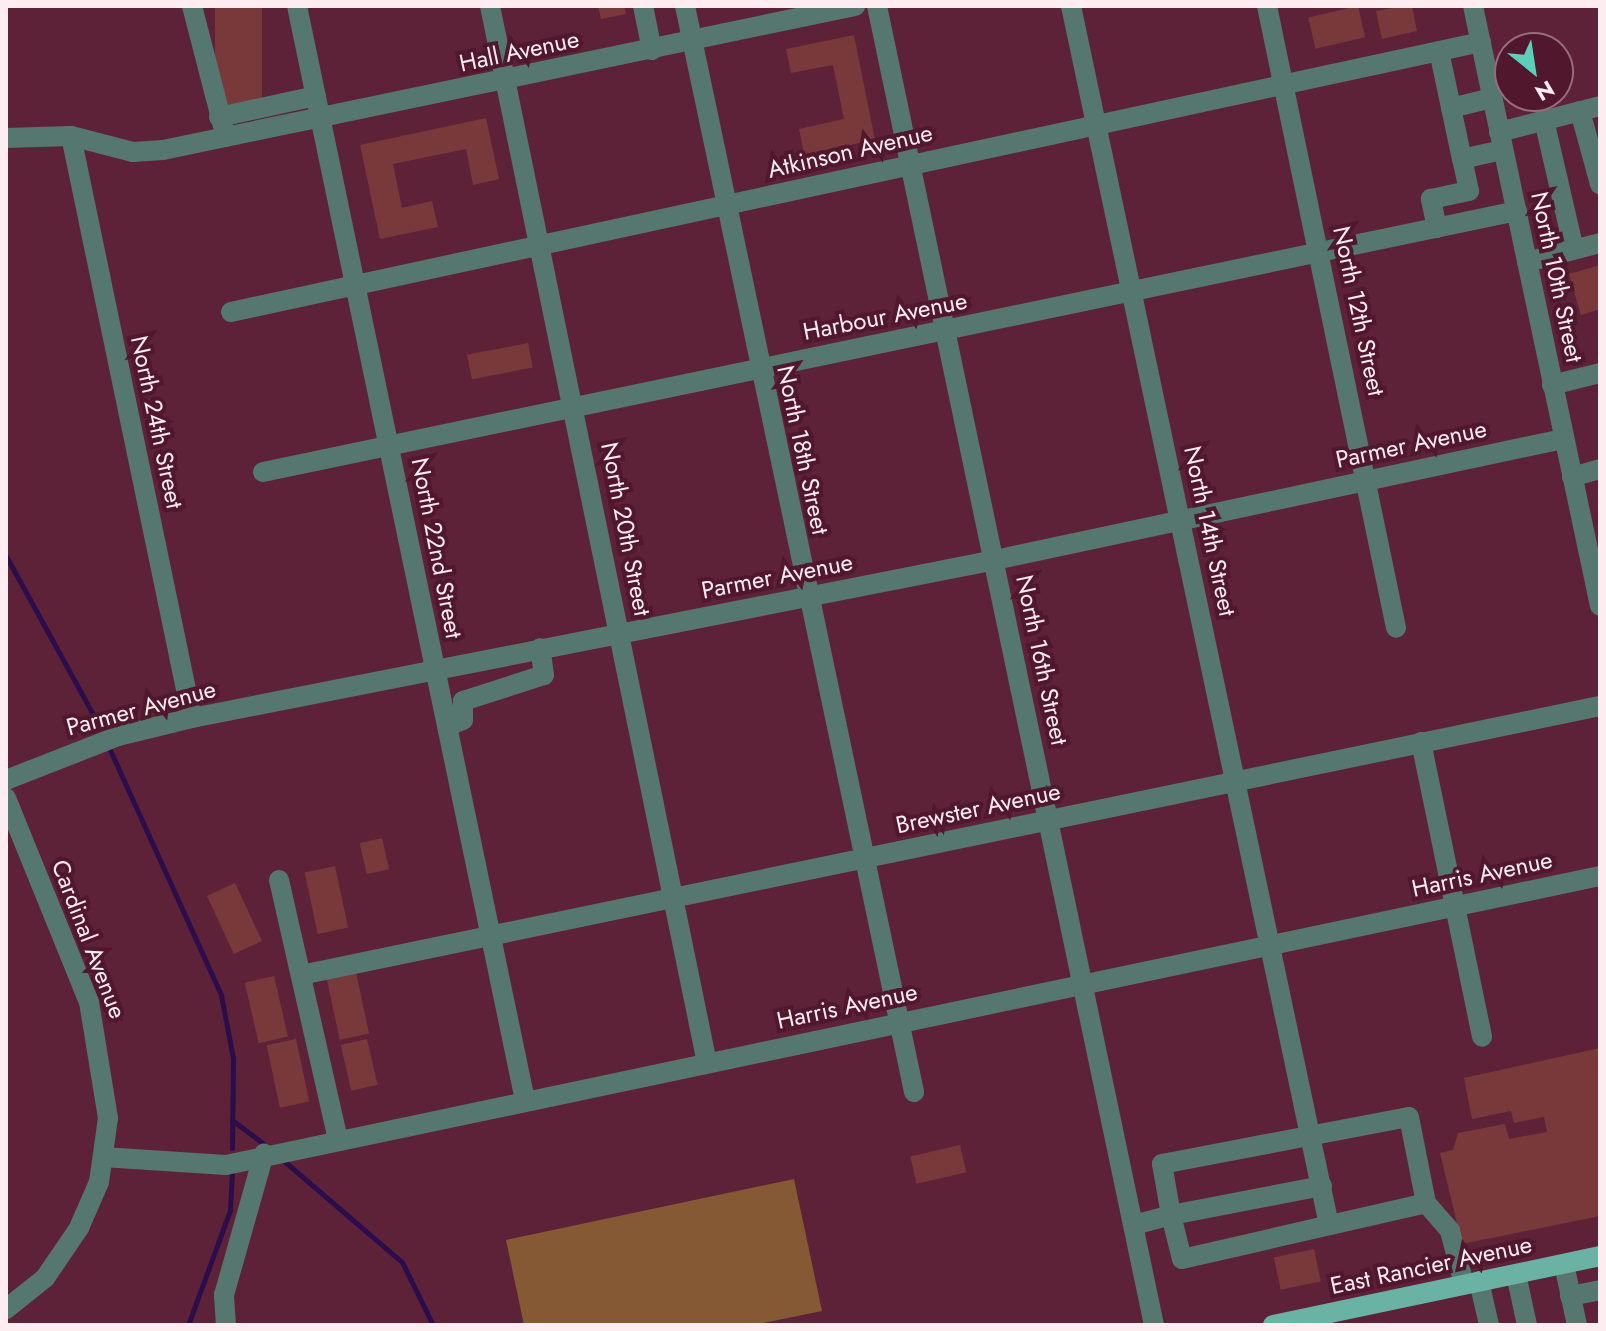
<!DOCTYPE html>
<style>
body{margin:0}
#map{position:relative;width:1606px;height:1331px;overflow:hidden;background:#5d2237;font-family:Jost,sans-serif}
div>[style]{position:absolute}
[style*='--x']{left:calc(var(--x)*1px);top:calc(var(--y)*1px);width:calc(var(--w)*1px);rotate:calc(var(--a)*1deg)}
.green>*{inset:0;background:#855933}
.stream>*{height:5px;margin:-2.5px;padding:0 2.5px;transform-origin:2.5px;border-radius:2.5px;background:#2b0d4c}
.building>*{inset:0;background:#79393a;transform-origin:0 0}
.minor>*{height:20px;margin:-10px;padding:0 10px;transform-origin:10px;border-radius:10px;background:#557770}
.major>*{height:20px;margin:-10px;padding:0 10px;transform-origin:10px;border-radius:10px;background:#6ab2a4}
span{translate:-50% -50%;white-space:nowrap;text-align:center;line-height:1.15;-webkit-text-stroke:8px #51172d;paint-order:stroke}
.street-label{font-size:24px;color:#fdedf1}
.frame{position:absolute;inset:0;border:8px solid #fdedf1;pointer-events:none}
.north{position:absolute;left:1494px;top:32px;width:80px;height:80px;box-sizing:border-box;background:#51172d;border:2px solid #966d7b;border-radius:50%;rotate:150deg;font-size:22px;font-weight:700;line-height:32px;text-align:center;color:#fdedf1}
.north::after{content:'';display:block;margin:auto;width:28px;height:36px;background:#5cceba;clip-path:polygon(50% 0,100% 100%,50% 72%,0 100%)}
</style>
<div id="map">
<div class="green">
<div style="clip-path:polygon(794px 1179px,822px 1311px,754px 1325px,524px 1325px,506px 1240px)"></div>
</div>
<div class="stream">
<div style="--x:6;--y:556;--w:195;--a:61.2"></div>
<div style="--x:110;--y:750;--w:269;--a:65.6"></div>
<div style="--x:221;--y:995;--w:64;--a:79.2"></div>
<div style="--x:233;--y:1058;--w:90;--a:90.6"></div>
<div style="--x:232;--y:1120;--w:38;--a:37"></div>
<div style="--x:284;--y:1161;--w:155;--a:40.6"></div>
<div style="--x:402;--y:1262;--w:70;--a:63.8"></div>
<div style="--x:188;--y:1325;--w:122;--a:-69.9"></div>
<div style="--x:230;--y:1210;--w:38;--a:-87"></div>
</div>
<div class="building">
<div style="left:215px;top:6px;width:47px;height:102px"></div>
<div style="clip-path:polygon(598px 6px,624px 6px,626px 14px,601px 19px)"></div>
<div style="left:1358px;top:6px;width:32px;height:51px;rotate:77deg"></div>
<div style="clip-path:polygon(1403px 6px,1412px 6px,1417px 31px,1382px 39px,1376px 11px)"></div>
<div style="clip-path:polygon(854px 35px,875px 140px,804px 154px,799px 129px,844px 119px,833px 65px,791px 73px,786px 49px)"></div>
<div style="clip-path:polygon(486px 118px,499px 179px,473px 185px,466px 149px,393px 164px,402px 208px,432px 201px,438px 227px,380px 239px,360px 145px)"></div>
<div style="clip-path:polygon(1600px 265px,1600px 309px,1581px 315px,1569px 274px)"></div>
<div style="left:528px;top:343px;width:25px;height:62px;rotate:79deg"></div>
<div style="left:382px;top:838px;width:32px;height:23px;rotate:77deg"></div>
<div style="left:335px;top:866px;width:63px;height:31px;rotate:78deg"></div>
<div style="left:235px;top:883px;width:64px;height:31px;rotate:65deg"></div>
<div style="left:356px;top:972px;width:63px;height:30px;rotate:78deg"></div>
<div style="left:274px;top:976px;width:62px;height:30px;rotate:77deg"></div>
<div style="left:296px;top:1039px;width:64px;height:30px;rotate:78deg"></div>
<div style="left:367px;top:1039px;width:47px;height:27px;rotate:77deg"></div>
<div style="clip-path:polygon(1600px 1048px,1600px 1216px,1462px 1244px,1440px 1153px,1453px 1150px,1458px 1133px,1505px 1124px,1509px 1139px,1547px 1132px,1544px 1117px,1514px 1123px,1511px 1111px,1472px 1119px,1464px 1078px)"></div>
<div style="left:960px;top:1145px;width:28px;height:51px;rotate:77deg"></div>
<div style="left:1314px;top:1249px;width:33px;height:41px;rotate:78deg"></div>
</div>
<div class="minor">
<div style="--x:192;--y:6;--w:135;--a:75.5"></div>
<div style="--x:297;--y:6;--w:1118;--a:78.23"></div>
<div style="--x:490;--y:6;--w:1079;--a:78.4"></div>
<div style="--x:643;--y:6;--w:45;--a:78.4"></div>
<div style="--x:685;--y:6;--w:1110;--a:78.09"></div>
<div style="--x:877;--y:6;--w:1348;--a:78.14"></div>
<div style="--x:1071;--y:6;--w:1246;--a:78.05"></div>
<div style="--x:1267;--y:6;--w:635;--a:78.28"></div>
<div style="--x:1473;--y:6;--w:613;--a:78.05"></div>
<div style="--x:1439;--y:51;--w:110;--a:78"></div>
<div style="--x:1462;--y:159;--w:41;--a:-12.7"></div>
<div style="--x:1451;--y:108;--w:42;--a:-13.7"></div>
<div style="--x:1580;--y:111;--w:76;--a:74.7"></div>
<div style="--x:219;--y:117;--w:99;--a:-12.2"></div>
<div style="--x:1544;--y:120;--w:133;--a:77"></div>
<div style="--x:1499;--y:132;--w:104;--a:-14.4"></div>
<div style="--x:71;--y:136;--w:594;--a:78.26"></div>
<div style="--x:6;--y:138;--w:65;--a:-1.8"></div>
<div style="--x:71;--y:136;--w:64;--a:14.5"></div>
<div style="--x:133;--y:152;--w:30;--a:-4"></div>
<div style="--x:163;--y:150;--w:707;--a:-11.76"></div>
<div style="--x:1437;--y:228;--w:30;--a:-102"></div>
<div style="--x:1431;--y:199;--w:39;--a:-12"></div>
<div style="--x:1469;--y:191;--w:33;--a:-102"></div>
<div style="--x:1527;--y:262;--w:75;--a:-14.6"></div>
<div style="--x:231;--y:312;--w:1279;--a:-12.19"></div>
<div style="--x:1552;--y:385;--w:49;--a:-14"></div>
<div style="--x:263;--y:472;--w:1281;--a:-11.76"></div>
<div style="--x:1572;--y:477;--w:29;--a:-16"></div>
<div style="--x:448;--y:726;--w:16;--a:-22"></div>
<div style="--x:463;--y:720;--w:19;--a:-90"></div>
<div style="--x:463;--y:701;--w:85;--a:-17.8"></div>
<div style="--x:544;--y:675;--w:27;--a:-98"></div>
<div style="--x:1421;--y:742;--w:301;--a:78.3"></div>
<div style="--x:6;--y:780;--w:120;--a:-21.4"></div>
<div style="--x:118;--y:736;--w:76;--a:-13.7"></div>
<div style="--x:192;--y:718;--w:818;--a:-11.13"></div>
<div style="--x:995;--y:560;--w:581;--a:-12.03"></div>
<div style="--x:6;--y:798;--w:220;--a:67.9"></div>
<div style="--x:89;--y:1002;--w:118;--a:80.7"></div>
<div style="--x:108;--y:1118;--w:65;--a:98"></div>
<div style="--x:99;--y:1182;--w:50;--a:113.5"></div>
<div style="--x:79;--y:1228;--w:60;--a:124.2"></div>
<div style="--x:45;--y:1278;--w:50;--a:141.5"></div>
<div style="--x:279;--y:880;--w:266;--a:77.2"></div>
<div style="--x:301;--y:975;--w:1327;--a:-11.7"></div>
<div style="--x:103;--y:1157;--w:123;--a:3.7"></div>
<div style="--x:226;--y:1165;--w:1404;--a:-11.88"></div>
<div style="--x:1322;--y:1186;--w:154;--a:169.1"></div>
<div style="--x:1171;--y:1215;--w:52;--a:-100"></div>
<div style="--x:1162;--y:1164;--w:251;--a:-10.8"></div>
<div style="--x:1409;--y:1117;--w:88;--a:78.8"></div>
<div style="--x:1134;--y:1225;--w:38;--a:-15"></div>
<div style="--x:1171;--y:1215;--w:45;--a:76"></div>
<div style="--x:1182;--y:1259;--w:250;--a:-12.9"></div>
<div style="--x:1426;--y:1203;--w:37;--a:49"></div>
<div style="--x:1450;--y:1231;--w:55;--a:75.2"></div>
<div style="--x:1564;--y:1264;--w:62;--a:78"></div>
<div style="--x:1516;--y:1274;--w:52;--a:77.8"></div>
<div style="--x:1479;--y:1281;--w:45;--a:77.2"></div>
<div style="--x:1570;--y:1296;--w:31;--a:-11"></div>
<div style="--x:226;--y:1325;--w:30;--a:-94"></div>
<div style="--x:224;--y:1295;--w:147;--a:-74.2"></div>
</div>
<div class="major">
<div style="--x:1273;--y:1325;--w:334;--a:-11.9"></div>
</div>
<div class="street-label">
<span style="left:519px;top:51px;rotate:-12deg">Hall Avenue</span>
<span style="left:850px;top:151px;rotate:-13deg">Atkinson Avenue</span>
<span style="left:1557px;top:277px;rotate:78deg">North 10th Street</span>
<span style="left:1359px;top:311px;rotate:78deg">North 12th Street</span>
<span style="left:885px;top:316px;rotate:-11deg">Harbour Avenue</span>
<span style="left:157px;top:422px;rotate:78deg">North 24th Street</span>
<span style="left:1411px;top:444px;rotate:-12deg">Parmer Avenue</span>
<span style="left:803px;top:450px;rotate:78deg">North 18th Street</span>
<span style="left:626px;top:529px;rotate:79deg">North 20th Street</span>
<span style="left:1210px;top:531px;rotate:78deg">North 14th Street</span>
<span style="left:437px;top:548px;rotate:79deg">North 22nd Street</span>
<span style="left:777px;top:576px;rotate:-11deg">Parmer Avenue</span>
<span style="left:1042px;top:660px;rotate:78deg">North 16th Street</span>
<span style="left:141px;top:708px;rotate:-15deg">Parmer Avenue</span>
<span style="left:978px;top:808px;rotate:-12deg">Brewster Avenue</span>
<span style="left:1482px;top:874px;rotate:-12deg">Harris Avenue</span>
<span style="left:89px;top:939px;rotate:69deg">Cardinal Avenue</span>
<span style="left:847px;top:1006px;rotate:-12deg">Harris Avenue</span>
<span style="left:1431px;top:1265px;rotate:-12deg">East Rancier Avenue</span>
</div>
<div class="frame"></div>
<div class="north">N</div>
</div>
